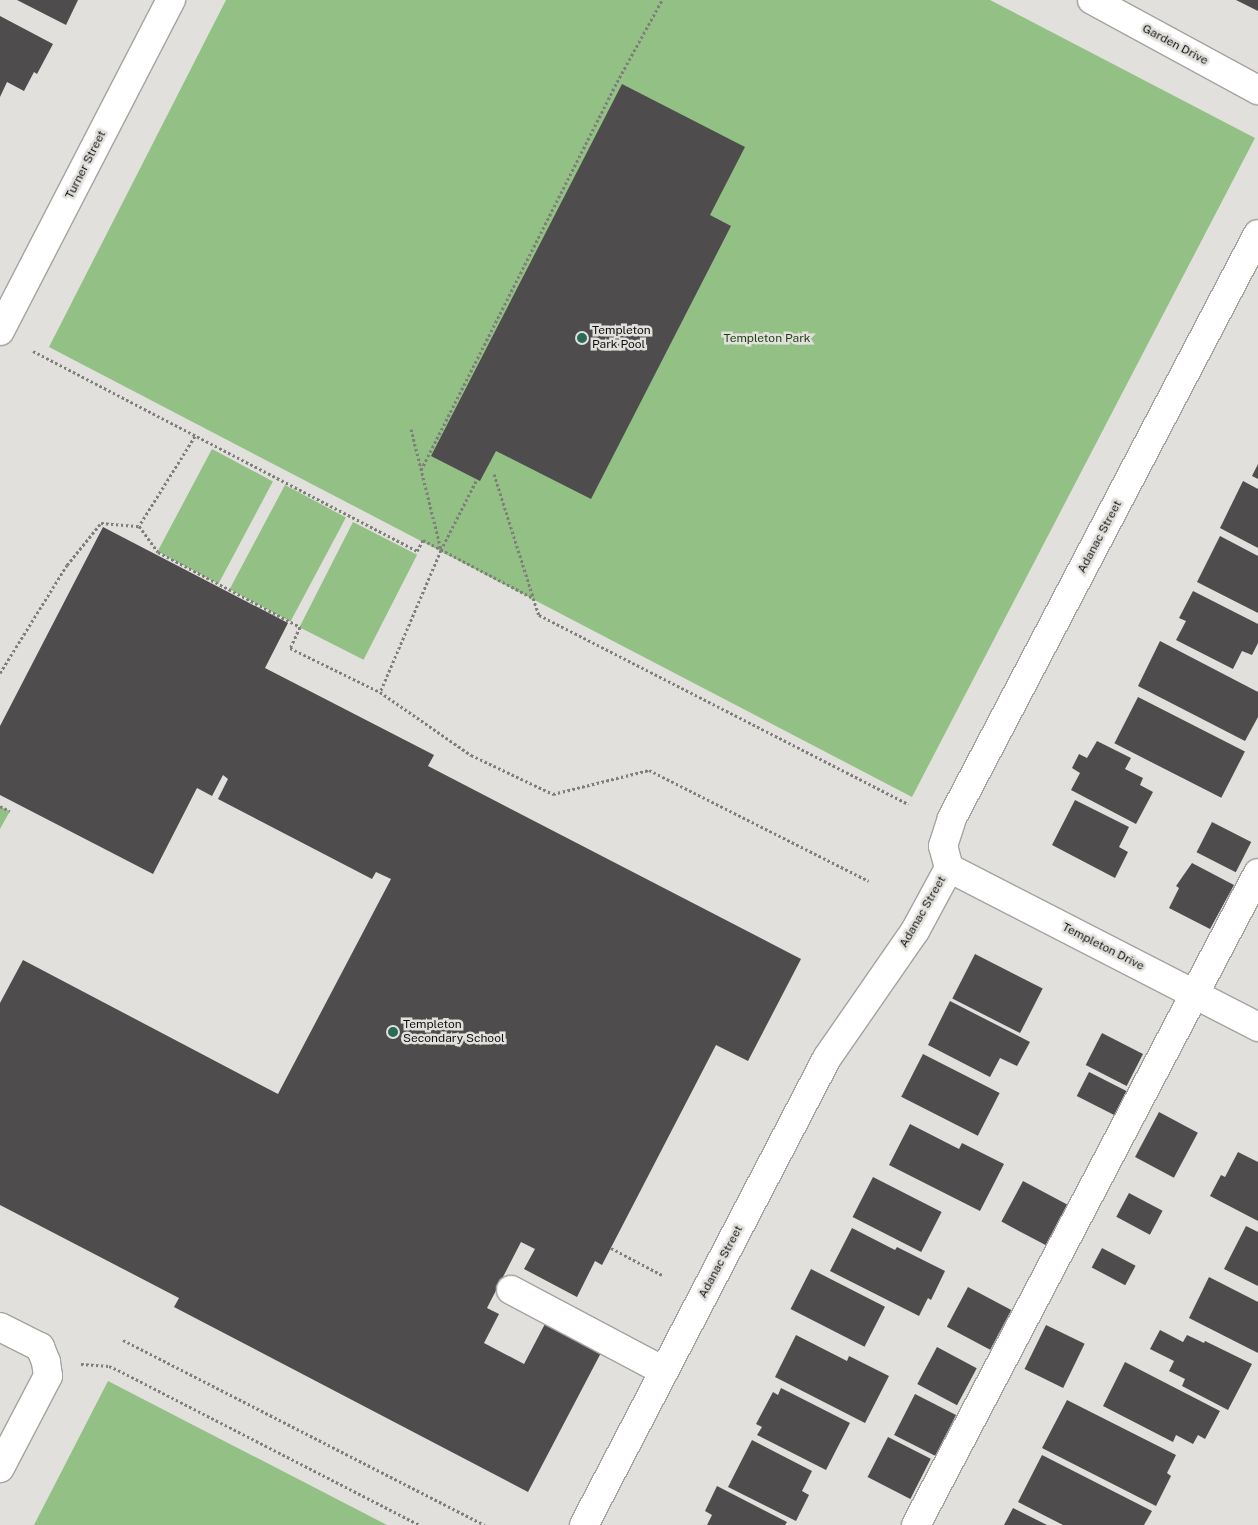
<!DOCTYPE html>
<style>
body{margin:0}
#map{position:relative;width:1258px;height:1525px;overflow:hidden;background:#e2e0dc;font-family:"Public Sans",sans-serif}
div>[style]{position:absolute}
[style*='--x']{left:calc(var(--x)*1px);top:calc(var(--y)*1px);width:calc(var(--w)*1px);rotate:calc(var(--a)*1deg)}
.green>*{inset:0;background:#93c085;transform-origin:0 0}
.building>*{inset:0;background:#4f4c4e;transform-origin:0 0}
.path>*{height:3px;margin-top:-1.5px;transform-origin:0;background:repeating-linear-gradient(90deg,#7f7e7b 0 2.5px,transparent 0 5px)}
.roads{filter:drop-shadow(1px 0 #a4a39f) drop-shadow(-1px 0 #a4a39f) drop-shadow(0 1px #a4a39f) drop-shadow(0 -1px #a4a39f)}
.minor>*{height:28px;margin:-14px;padding:0 14px;transform-origin:14px;border-radius:14px;background:#fff}
.dots>*{width:14px;height:14px;translate:-50% -50%;box-sizing:border-box;border:2px solid #e2e0dc;border-radius:50%}
span{translate:-50% -50%;white-space:nowrap;text-align:center;line-height:1.15;-webkit-text-stroke:5px #e2e0dc;paint-order:stroke}
.street-label{font-size:12px;color:#11100f}
.poi-label{font-size:12px;color:#11100f}
.left{translate:0 -50%;text-align:left}
.park-label{font-size:12px;color:#1b3f0d}
</style>
<div id="map">
<div class="green">
<div style="clip-path:polygon(226px 0,990px 0,1255px 138px,912px 797px,49px 347px)"></div>
<div style="left:212px;top:449px;width:69px;height:116px;rotate:28deg"></div>
<div style="left:285px;top:485px;width:69px;height:118px;rotate:28deg"></div>
<div style="left:353px;top:522px;width:72px;height:118px;rotate:27deg"></div>
<div style="clip-path:polygon(0 806px,10px 811px,0 829px)"></div>
<div style="clip-path:polygon(108px 1381px,387px 1525px,34px 1525px)"></div>
</div>
<div class="building">
<div style="clip-path:polygon(17px 0,78px 0,66px 25px)"></div>
<div style="clip-path:polygon(1236px 0,1258px 0,1258px 11px)"></div>
<div style="clip-path:polygon(0 16px,53px 44px,37px 74px,34px 72px,24px 91px,7px 82px,0 97px)"></div>
<div style="clip-path:polygon(622px 84px,745px 147px,710px 215px,731px 226px,591px 499px,496px 451px,480px 481px,431px 456px)"></div>
<div style="clip-path:polygon(1258px 464px,1258px 479px,1252px 476px)"></div>
<div style="clip-path:polygon(1243px 481px,1258px 489px,1258px 548px,1220px 528px)"></div>
<div style="clip-path:polygon(103px 527px,288px 623px,265px 668px,434px 755px,428px 766px,801px 959px,748px 1061px,716px 1045px,602px 1265px,595px 1261px,577px 1297px,524px 1269px,535px 1249px,521px 1242px,487px 1308px,499px 1314px,484px 1343px,524px 1364px,547px 1320px,603px 1349px,528px 1492px,174px 1307px,179px 1298px,0 1205px,0 1003px,23px 960px,278px 1094px,391px 879px,376px 872px,372px 879px,218px 799px,228px 779px,223px 775px,212px 796px,197px 788px,153px 874px,0 795px,0 726px)"></div>
<div style="clip-path:polygon(1220px 536px,1258px 556px,1258px 613px,1197px 582px)"></div>
<div style="clip-path:polygon(1193px 591px,1258px 624px,1258px 643px,1252px 655px,1242px 651px,1233px 669px,1176px 640px,1186px 621px,1179px 618px)"></div>
<div style="clip-path:polygon(1160px 641px,1258px 692px,1258px 717px,1245px 741px,1138px 686px)"></div>
<div style="left:1138px;top:697px;width:120px;height:52px;rotate:27deg"></div>
<div style="clip-path:polygon(1097px 741px,1131px 758px,1125px 769px,1143px 778px,1140px 785px,1153px 792px,1136px 824px,1071px 790px,1080px 773px,1072px 768px,1079px 754px,1087px 758px)"></div>
<div style="clip-path:polygon(1075px 800px,1129px 827px,1119px 847px,1128px 852px,1115px 878px,1052px 845px)"></div>
<div style="left:1212px;top:822px;width:44px;height:34px;rotate:27deg"></div>
<div style="clip-path:polygon(1192px 863px,1234px 885px,1210px 929px,1169px 908px,1179px 888px,1176px 886px)"></div>
<div style="left:975px;top:954px;width:76px;height:50px;rotate:27deg"></div>
<div style="clip-path:polygon(950px 1001px,1030px 1042px,1017px 1066px,1000px 1058px,990px 1077px,928px 1045px)"></div>
<div style="left:1102px;top:1033px;width:46px;height:36px;rotate:27deg"></div>
<div style="left:923px;top:1054px;width:86px;height:48px;rotate:27deg"></div>
<div style="left:1089px;top:1072px;width:42px;height:27px;rotate:27deg"></div>
<div style="left:1159px;top:1112px;width:44px;height:51px;rotate:28deg"></div>
<div style="clip-path:polygon(910px 1124px,959px 1149px,962px 1143px,1004px 1164px,980px 1211px,889px 1165px)"></div>
<div style="clip-path:polygon(1238px 1152px,1258px 1162px,1258px 1221px,1210px 1196px,1221px 1175px,1225px 1177px)"></div>
<div style="left:873px;top:1177px;width:77px;height:45px;rotate:27deg"></div>
<div style="left:1023px;top:1181px;width:50px;height:46px;rotate:28deg"></div>
<div style="left:1129px;top:1193px;width:38px;height:27px;rotate:28deg"></div>
<div style="clip-path:polygon(1246px 1226px,1258px 1232px,1258px 1286px,1224px 1269px)"></div>
<div style="clip-path:polygon(852px 1228px,895px 1250px,897px 1247px,945px 1271px,931px 1300px,928px 1298px,919px 1316px,830px 1271px)"></div>
<div style="left:1102px;top:1248px;width:38px;height:22px;rotate:28deg"></div>
<div style="left:811px;top:1269px;width:83px;height:45px;rotate:27deg"></div>
<div style="clip-path:polygon(1209px 1277px,1258px 1302px,1258px 1353px,1189px 1318px)"></div>
<div style="left:968px;top:1287px;width:49px;height:45px;rotate:28deg"></div>
<div style="left:1046px;top:1325px;width:43px;height:49px;rotate:26deg"></div>
<div style="clip-path:polygon(1160px 1330px,1183px 1342px,1187px 1335px,1204px 1343px,1205px 1341px,1252px 1364px,1228px 1410px,1182px 1386px,1185px 1379px,1169px 1371px,1174px 1361px,1150px 1349px)"></div>
<div style="clip-path:polygon(796px 1335px,847px 1361px,849px 1356px,889px 1376px,865px 1423px,775px 1377px)"></div>
<div style="left:937px;top:1347px;width:45px;height:42px;rotate:28deg"></div>
<div style="clip-path:polygon(1125px 1362px,1220px 1411px,1205px 1439px,1198px 1435px,1193px 1444px,1176px 1435px,1173px 1442px,1103px 1406px)"></div>
<div style="clip-path:polygon(781px 1388px,850px 1423px,826px 1470px,757px 1435px,762px 1427px,756px 1424px,773px 1392px,778px 1395px)"></div>
<div style="left:915px;top:1394px;width:46px;height:46px;rotate:27deg"></div>
<div style="clip-path:polygon(1067px 1400px,1176px 1455px,1167px 1473px,1171px 1476px,1156px 1506px,1042px 1448px)"></div>
<div style="left:888px;top:1437px;width:48px;height:45px;rotate:27deg"></div>
<div style="clip-path:polygon(752px 1440px,812px 1471px,802px 1491px,809px 1495px,796px 1521px,728px 1487px)"></div>
<div style="clip-path:polygon(1042px 1455px,1152px 1511px,1144px 1525px,1063px 1525px,1018px 1502px)"></div>
<div style="clip-path:polygon(717px 1486px,787px 1522px,785px 1525px,707px 1525px,712px 1515px,705px 1511px)"></div>
<div style="clip-path:polygon(1013px 1508px,1047px 1525px,1004px 1525px)"></div>
</div>
<div class="path">
<div style="--x:33;--y:351;--w:433;--a:27.5"></div>
<div style="--x:417;--y:551;--w:13;--a:-61"></div>
<div style="--x:423;--y:540;--w:124;--a:27.8"></div>
<div style="--x:533;--y:598;--w:18;--a:71"></div>
<div style="--x:539;--y:615;--w:415;--a:27.1"></div>
<div style="--x:411;--y:429;--w:124;--a:76"></div>
<div style="--x:195;--y:436;--w:106;--a:121.9"></div>
<div style="--x:139;--y:526;--w:32;--a:54"></div>
<div style="--x:158;--y:552;--w:161;--a:27.8"></div>
<div style="--x:300;--y:627;--w:23;--a:115"></div>
<div style="--x:290;--y:648;--w:100;--a:26.1"></div>
<div style="--x:421;--y:470;--w:435;--a:-63.2"></div>
<div style="--x:617;--y:82;--w:94;--a:-61.2"></div>
<div style="--x:494;--y:474;--w:129;--a:72.4"></div>
<div style="--x:476;--y:481;--w:77;--a:116.9"></div>
<div style="--x:441;--y:550;--w:155;--a:113.2"></div>
<div style="--x:380;--y:692;--w:111;--a:34.7"></div>
<div style="--x:471;--y:755;--w:91;--a:25.4"></div>
<div style="--x:553;--y:794;--w:99;--a:-14"></div>
<div style="--x:649;--y:770;--w:246;--a:26.8"></div>
<div style="--x:0;--y:673;--w:127;--a:-58.2"></div>
<div style="--x:67;--y:565;--w:54;--a:-51"></div>
<div style="--x:101;--y:523;--w:38;--a:5"></div>
<div style="--x:0;--y:806;--w:11;--a:27"></div>
<div style="--x:611;--y:1248;--w:58;--a:27.9"></div>
<div style="--x:123;--y:1340;--w:406;--a:27.1"></div>
<div style="--x:81;--y:1364;--w:28;--a:4"></div>
<div style="--x:109;--y:1366;--w:10;--a:24"></div>
<div style="--x:118;--y:1370;--w:339;--a:27.2"></div>
</div>
<div class="roads">
<div class="minor">
<div style="--x:1092;--y:0;--w:189;--a:28.5"></div>
<div style="--x:0;--y:331;--w:373;--a:-62.7"></div>
<div style="--x:949;--y:868;--w:348;--a:27.2"></div>
<div style="--x:511;--y:1290;--w:173;--a:27.9"></div>
<div style="--x:0;--y:1327;--w:45;--a:26.6"></div>
<div style="--x:40;--y:1347;--w:16;--a:68"></div>
<div style="--x:46;--y:1362;--w:14;--a:82"></div>
<div style="--x:48;--y:1376;--w:104;--a:117.6"></div>
<div style="--x:584;--y:1525;--w:526;--a:-62.51"></div>
<div style="--x:827;--y:1058;--w:155;--a:-55.3"></div>
<div style="--x:915;--y:931;--w:72;--a:-61.6"></div>
<div style="--x:949;--y:868;--w:23;--a:-105"></div>
<div style="--x:943;--y:846;--w:29;--a:-72"></div>
<div style="--x:952;--y:818;--w:659;--a:-62.35"></div>
<div style="--x:916;--y:1525;--w:736;--a:-62.32"></div>
</div>
</div>
<div class="dots">
<div style="left:582px;top:338px;background:#296a59"></div>
<div style="left:393px;top:1032px;background:#296a59"></div>
</div>
<div class="street-label">
<span style="left:1175px;top:45px;rotate:28deg">Garden Drive</span>
<span style="left:86px;top:165px;rotate:-63deg">Turner Street</span>
<span style="left:1100px;top:537px;rotate:-62deg">Adanac Street</span>
<span style="left:923px;top:912px;rotate:-60deg">Adanac Street</span>
<span style="left:1103px;top:947px;rotate:27deg">Templeton Drive</span>
<span style="left:721px;top:1262px;rotate:-62deg">Adanac Street</span>
</div>
<div class="poi-label">
<span class="left" style="left:592px;top:338px">Templeton<br>Park Pool</span>
<span class="left" style="left:403px;top:1032px">Templeton<br>Secondary School</span>
</div>
<div class="park-label">
<span style="left:767px;top:339px">Templeton Park</span>
</div>
</div>
